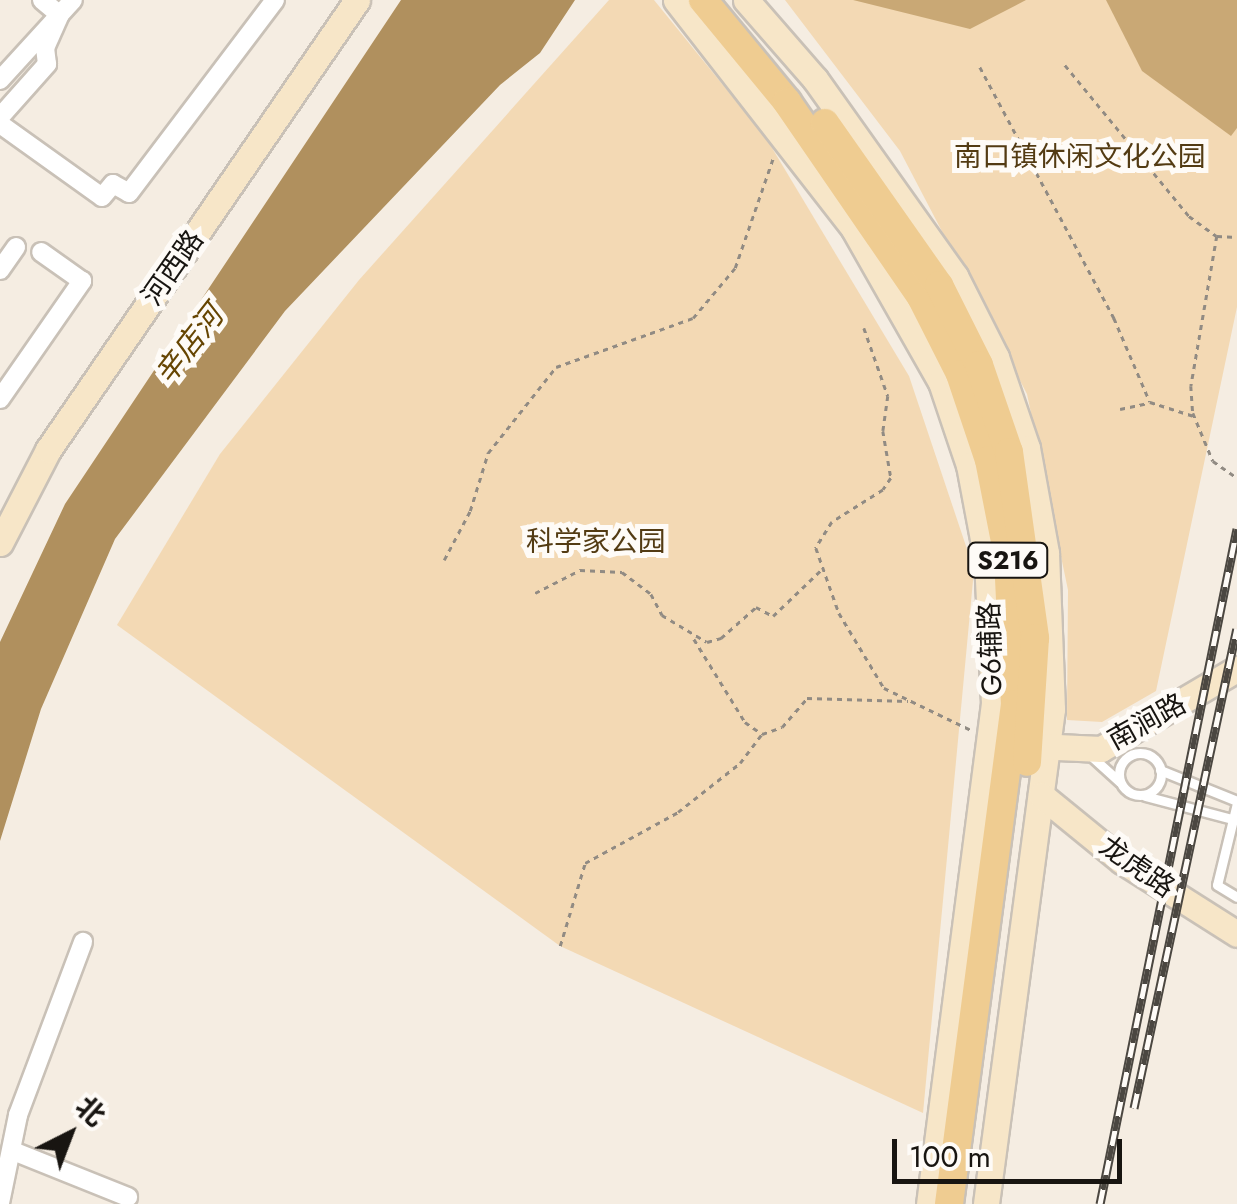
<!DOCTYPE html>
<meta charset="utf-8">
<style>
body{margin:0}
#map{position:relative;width:1237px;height:1204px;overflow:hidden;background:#f5ede2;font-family:Jost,"Noto Sans SC",sans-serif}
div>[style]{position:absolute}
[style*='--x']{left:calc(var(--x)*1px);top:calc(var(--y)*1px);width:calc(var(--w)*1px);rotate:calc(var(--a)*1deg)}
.green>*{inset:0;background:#f3d9b4}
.forest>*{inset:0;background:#c9a875}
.water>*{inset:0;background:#b0905e}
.path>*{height:2.5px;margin-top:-1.25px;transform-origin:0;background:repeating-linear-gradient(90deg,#918b83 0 5px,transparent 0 10px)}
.roads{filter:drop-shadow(2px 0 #c9c1b7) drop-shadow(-2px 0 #c9c1b7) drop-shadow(0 2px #c9c1b7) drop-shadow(0 -2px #c9c1b7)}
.lane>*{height:9px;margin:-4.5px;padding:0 4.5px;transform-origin:4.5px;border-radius:4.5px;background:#fff}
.lane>.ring{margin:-4.5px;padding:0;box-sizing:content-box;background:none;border:9px solid #fff;border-radius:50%}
.street>*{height:18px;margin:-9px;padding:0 9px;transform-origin:9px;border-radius:9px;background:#fff}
.secondary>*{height:25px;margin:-12.5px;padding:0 12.5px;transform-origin:12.5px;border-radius:12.5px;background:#f7e6c8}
.primary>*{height:28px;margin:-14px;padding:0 14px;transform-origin:14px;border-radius:14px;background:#efcc91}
.rail>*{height:9px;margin-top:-4.5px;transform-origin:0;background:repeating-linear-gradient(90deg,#fefbf7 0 15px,#4b4741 0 30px);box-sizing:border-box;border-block:2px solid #4b4741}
span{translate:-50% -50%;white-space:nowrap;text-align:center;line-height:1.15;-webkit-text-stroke:10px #fefbf7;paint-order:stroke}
.shield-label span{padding:2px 8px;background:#fefbf7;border:2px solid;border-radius:8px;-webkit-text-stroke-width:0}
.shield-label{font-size:25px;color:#181511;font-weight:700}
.park-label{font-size:28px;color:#533b13}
.street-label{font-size:28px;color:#181511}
.water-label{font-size:30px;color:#664502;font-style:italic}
.north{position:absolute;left:20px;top:1084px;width:100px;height:100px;-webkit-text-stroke:8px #fefbf7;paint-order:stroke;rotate:42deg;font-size:28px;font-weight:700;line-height:40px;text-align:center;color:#181511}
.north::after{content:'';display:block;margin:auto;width:35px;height:45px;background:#181511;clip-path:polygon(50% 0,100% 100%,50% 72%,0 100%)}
.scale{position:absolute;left:892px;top:1139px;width:230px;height:45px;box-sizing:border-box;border:5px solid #181511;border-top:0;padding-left:12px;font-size:30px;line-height:35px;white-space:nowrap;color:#181511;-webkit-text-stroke:8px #fefbf7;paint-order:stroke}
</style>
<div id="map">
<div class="green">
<div style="clip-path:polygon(609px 0,654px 0,766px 138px,909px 376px,974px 570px,923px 1113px,560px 946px,117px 625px,220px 454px,359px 280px)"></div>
<div style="clip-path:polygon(785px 0,1237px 0,1237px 307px,1156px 691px,1102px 722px,1067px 720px,1068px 590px,1027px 394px,900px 151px)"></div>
</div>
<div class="forest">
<div style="clip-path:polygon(853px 0,1026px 0,970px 29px)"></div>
<div style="clip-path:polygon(1106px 0,1237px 0,1237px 128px,1231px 136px,1142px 71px)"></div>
</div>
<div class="water">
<div style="clip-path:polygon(401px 0,575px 0,540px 53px,500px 85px,285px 311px,115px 539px,41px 709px,0 841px,0 642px,65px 504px)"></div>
</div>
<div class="path">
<div style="--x:1065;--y:65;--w:195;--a:50.6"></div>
<div style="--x:1189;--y:216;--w:34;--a:36"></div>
<div style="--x:1217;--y:236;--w:20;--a:3"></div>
<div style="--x:980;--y:67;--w:285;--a:61.9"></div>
<div style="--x:1114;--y:318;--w:91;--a:66.8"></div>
<div style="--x:1150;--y:402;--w:46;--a:17.7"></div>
<div style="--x:1217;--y:236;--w:152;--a:99.8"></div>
<div style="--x:1191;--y:386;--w:27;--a:86"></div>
<div style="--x:1193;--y:413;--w:52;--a:67.4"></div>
<div style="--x:1213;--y:461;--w:29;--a:35"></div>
<div style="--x:864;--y:328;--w:72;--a:70.6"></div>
<div style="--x:888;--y:396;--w:35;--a:98"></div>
<div style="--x:883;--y:431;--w:48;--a:80.3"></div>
<div style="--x:891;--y:478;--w:14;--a:124"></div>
<div style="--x:883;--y:490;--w:60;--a:147.9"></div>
<div style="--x:832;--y:522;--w:31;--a:122"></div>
<div style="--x:816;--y:548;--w:69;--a:70.5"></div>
<div style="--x:839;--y:613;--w:87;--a:59"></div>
<div style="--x:884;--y:688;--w:97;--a:25.8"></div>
<div style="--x:1120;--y:409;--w:30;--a:-12"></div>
<div style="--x:444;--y:560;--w:55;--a:-62"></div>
<div style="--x:470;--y:511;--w:61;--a:-72.8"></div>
<div style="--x:488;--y:453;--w:110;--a:-51.7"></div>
<div style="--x:556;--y:367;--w:145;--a:-19.7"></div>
<div style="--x:693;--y:318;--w:65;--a:-50"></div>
<div style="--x:735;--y:268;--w:116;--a:-70.9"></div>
<div style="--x:535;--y:593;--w:51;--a:-27.1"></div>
<div style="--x:580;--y:570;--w:42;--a:2.7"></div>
<div style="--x:622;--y:572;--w:36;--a:37"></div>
<div style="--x:651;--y:594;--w:24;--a:62"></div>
<div style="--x:662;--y:615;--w:52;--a:31"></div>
<div style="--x:707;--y:642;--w:15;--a:-16"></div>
<div style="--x:721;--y:638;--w:47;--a:-41.5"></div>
<div style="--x:756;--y:607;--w:19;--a:28"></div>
<div style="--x:773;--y:616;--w:68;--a:-43.8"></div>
<div style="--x:694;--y:639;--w:97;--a:58.4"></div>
<div style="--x:745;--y:722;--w:21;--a:35"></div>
<div style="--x:762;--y:734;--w:21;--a:-19"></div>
<div style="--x:782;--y:727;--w:38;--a:-49"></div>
<div style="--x:807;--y:698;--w:101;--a:1.7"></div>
<div style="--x:560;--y:946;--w:87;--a:-73.2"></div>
<div style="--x:585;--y:863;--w:106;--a:-28.7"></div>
<div style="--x:678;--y:812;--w:79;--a:-38.3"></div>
<div style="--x:740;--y:763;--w:36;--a:-53"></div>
</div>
<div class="roads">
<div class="lane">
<div class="ring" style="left:1119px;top:753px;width:33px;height:33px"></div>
<div style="--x:1091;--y:756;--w:39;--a:42"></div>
<div style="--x:1160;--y:770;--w:83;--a:21.9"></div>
<div style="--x:1145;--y:796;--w:90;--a:14.8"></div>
<div style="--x:1237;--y:803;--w:84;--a:103.7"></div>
<div style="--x:1217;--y:885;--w:23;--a:31"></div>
</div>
<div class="street">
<div style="--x:42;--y:0;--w:23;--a:40"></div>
<div style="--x:0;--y:80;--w:108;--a:-47.6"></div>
<div style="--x:0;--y:117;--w:71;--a:-48.4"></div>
<div style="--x:47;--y:64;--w:16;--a:-97"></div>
<div style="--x:45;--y:48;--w:36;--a:-66"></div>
<div style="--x:0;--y:124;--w:125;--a:35.6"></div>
<div style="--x:102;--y:197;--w:17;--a:-50"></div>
<div style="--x:113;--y:184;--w:18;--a:29"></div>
<div style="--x:129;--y:193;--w:242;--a:-52.9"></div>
<div style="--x:0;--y:270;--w:28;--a:-55"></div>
<div style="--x:0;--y:399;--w:144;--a:-55.2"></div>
<div style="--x:82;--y:281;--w:50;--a:-144.7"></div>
<div style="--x:13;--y:1151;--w:124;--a:21.8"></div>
<div style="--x:0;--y:1203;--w:90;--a:-78.4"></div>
<div style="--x:18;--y:1115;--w:185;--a:-69.4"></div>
</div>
<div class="secondary">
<div style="--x:676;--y:0;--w:290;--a:52.1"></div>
<div style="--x:854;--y:229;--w:176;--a:60.4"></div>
<div style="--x:941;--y:382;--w:88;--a:71.4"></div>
<div style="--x:969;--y:465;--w:97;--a:79.3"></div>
<div style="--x:987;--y:560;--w:143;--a:87.2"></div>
<div style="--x:994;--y:703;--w:505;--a:97.39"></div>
<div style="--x:746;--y:0;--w:105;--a:48.9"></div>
<div style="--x:815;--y:79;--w:242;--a:54.6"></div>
<div style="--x:955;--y:276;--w:91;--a:63.2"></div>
<div style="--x:996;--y:357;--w:96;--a:71.2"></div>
<div style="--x:1027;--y:448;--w:107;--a:79.7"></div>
<div style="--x:1046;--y:553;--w:156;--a:87.8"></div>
<div style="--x:1052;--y:709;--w:499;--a:97.6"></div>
<div style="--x:0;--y:543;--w:105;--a:-62.7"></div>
<div style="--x:48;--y:450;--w:546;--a:-55.52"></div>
<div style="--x:1035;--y:746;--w:66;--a:2.6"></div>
<div style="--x:1101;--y:749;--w:158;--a:-30.5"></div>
<div style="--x:1041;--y:795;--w:104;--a:39.2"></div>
<div style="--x:1122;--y:861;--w:136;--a:32.4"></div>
</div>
<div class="primary">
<div style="--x:703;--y:0;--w:132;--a:50.5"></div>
<div style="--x:787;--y:102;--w:237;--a:55.5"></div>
<div style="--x:921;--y:297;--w:86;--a:63.1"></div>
<div style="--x:960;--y:374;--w:91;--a:71.4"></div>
<div style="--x:989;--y:460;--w:99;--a:78.9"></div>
<div style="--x:1008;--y:557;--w:147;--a:87.3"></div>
<div style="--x:1015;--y:704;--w:504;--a:97.52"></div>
<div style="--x:825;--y:123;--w:198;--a:54.9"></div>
<div style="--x:939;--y:285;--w:89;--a:63.4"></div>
<div style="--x:979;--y:365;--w:92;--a:71"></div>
<div style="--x:1009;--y:452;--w:188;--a:82"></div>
<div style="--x:1035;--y:638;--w:124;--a:93.7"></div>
</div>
</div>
<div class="rail">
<div style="--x:1134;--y:1108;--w:490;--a:-77.9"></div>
<div style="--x:1100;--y:1204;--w:689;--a:-78.53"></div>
</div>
<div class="shield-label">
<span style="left:1008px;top:560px">S216</span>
</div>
<div class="park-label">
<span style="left:1080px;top:157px">南口镇休闲文化公园</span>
<span style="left:596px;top:542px">科学家公园</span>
</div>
<div class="street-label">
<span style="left:173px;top:268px;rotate:-55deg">河西路</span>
<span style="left:991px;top:649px;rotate:-92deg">G6辅路</span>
<span style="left:1147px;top:722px;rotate:-29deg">南涧路</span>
<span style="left:1137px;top:867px;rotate:35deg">龙虎路</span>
</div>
<div class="water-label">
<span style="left:189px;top:345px;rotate:-52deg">辛店河</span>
</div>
<div class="north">北</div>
<div class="scale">100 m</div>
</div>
